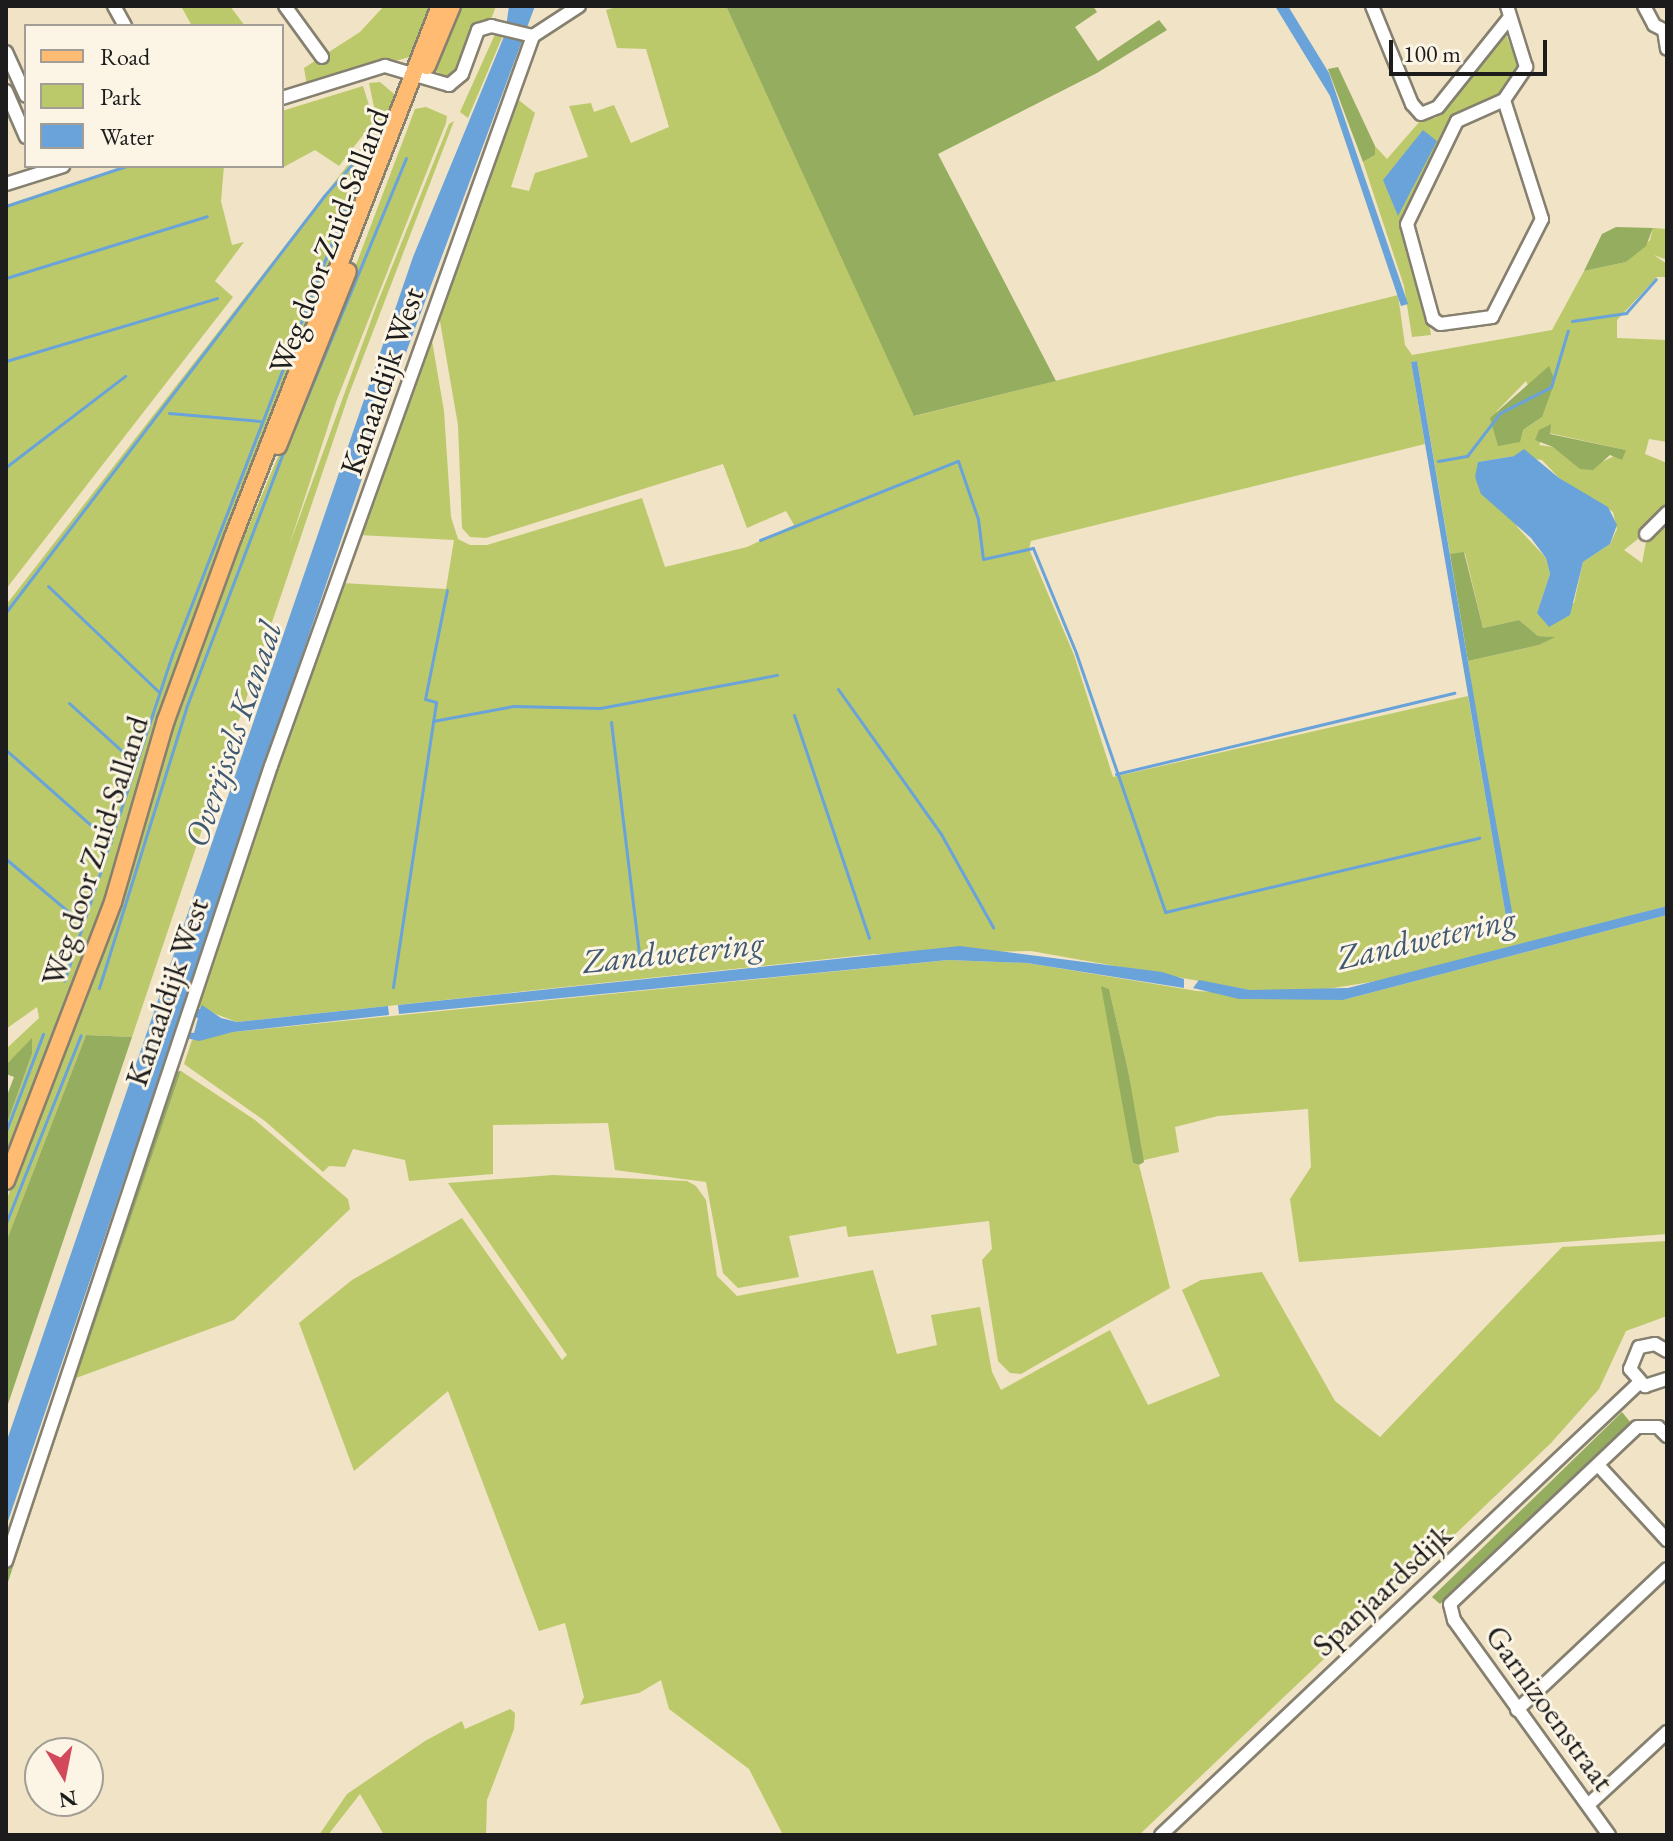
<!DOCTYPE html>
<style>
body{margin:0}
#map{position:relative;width:1673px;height:1841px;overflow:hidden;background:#f1e3c5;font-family:"EB Garamond",serif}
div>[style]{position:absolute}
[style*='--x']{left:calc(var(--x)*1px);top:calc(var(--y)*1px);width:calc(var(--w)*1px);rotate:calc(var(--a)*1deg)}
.green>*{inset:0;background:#bbc96b}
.forest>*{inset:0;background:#94ad5f}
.water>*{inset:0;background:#69a3d9}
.stream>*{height:3px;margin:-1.5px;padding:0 1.5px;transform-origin:1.5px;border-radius:1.5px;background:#69a3d9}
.roads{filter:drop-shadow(2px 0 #868070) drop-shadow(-2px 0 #868070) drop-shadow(0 2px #868070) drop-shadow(0 -2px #868070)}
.minor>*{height:12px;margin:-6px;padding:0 6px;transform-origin:6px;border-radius:6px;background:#fff}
.major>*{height:16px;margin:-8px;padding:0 8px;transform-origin:8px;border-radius:8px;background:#ffbb71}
span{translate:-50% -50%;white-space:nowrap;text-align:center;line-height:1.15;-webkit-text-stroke:6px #fcf5e5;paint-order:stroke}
.street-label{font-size:32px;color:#1c1c1c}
.water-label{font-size:34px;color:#3f5971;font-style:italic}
.frame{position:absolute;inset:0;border:8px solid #1c1c1c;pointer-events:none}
.legend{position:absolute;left:24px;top:24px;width:260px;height:144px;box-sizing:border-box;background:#fcf5e5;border:2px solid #a29e95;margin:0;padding:10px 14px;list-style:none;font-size:24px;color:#1c1c1c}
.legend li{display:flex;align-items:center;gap:16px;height:40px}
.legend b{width:40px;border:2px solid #a29e95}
.north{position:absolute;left:24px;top:1737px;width:80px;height:80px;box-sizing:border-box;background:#fcf5e5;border:2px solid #a29e95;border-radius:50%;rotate:170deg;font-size:22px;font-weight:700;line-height:32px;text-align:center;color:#1c1c1c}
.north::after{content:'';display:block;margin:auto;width:28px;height:36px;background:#d1495b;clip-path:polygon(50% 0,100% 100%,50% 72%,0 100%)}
.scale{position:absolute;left:1389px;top:40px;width:158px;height:36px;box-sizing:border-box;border:4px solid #1c1c1c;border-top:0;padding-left:10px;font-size:24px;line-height:28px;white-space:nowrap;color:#1c1c1c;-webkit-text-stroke:6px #fcf5e5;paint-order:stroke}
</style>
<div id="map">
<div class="green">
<div style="clip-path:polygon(181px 6px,230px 6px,245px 26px,192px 26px)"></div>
<div style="clip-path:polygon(384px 6px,436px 6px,413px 56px,307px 86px,304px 68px,360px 32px)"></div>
<div style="clip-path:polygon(456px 6px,496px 6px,490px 22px,472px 29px,458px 67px,446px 77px,436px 71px,436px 62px)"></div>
<div style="clip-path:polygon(evenodd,620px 6px,726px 6px,915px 416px,1398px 295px,1405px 345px,1412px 355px,1552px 330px,1584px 271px,1626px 262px,1650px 240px,1653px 228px,1667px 229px,1667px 260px,1654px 255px,1667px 264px,1667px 277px,1657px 277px,1617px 320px,1617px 338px,1667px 340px,1667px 442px,1649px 439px,1645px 454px,1667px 463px,1667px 516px,1624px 550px,1642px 563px,1646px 542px,1667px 525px,1667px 906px,1396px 978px,1308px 992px,1250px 990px,1031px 951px,875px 954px,237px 1022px,197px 1007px,342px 583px,446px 589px,454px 540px,359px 535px,431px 335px,444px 411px,451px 517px,458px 539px,470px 545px,487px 545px,642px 498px,665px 567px,747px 547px,794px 525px,786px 511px,747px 528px,723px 464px,486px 538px,470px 537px,462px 528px,458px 425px,438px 310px,515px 97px,535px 113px,511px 187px,529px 191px,535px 173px,588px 157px,569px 106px,591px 103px,594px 112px,614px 105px,631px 143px,669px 127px,646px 49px,617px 48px,606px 10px,620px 6px,1417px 361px,1450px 554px,1465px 553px,1483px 628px,1519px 620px,1538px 636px,1553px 637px,1539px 645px,1468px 661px,1508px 927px,1468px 696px,1113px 777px,1074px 655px,1029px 549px,1031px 541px,1425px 444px,1411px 362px,1417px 361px,620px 6px,1526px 381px,1542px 417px,1523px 430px,1496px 412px,1526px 381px,620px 6px,1550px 425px,1549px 433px,1626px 450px,1604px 461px,1570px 458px,1553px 447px,1539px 445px,1550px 425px,620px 6px,1514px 456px,1542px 460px,1559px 478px,1613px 512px,1617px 529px,1610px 544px,1583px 562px,1574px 603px,1537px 613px,1550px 574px,1546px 558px,1518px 528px,1478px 462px,1514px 456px)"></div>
<div style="clip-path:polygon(496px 32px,504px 33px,468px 118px,460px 112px)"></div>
<div style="clip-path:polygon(1505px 32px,1519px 68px,1495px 99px,1453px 117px,1403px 223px,1423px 283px,1431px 335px,1412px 337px,1404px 286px,1363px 162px,1375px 155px,1375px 146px,1387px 159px,1421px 120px,1436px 118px)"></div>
<div style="clip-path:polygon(380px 82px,400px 99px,172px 680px,94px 933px,6px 1161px,6px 1126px,32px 1054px,6px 1065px,6px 1049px,39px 1018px,37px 1007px,6px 1029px,6px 605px,378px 126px,369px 83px)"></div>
<div style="clip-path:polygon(363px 86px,374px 121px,339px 166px,315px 150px,282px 168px,269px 166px,282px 166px,282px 111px)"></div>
<div style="clip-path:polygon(426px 107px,447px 116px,446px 123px,336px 402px,289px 546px,377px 304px,449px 124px,454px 121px,349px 394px,132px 1037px,86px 1035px,6px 1242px,6px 1201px,106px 943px,168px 734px,215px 606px,329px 336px,415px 109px)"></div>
<div style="clip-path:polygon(126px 166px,224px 166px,221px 201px,232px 245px,244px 242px,215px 281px,233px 297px,6px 589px,6px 205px)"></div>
<div style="clip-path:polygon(1667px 915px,1667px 1234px,1299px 1262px,1290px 1199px,1311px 1167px,1308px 1109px,1218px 1116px,1175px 1127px,1179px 1152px,1140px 1161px,1128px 1070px,1109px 989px,1133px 1163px,1139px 1165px,1170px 1288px,1021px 1374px,1010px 1373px,998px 1361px,982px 1260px,992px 1249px,989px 1221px,848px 1237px,846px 1226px,789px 1236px,799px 1277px,738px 1288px,723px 1273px,706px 1182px,615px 1170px,608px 1123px,493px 1125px,493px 1174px,409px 1181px,405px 1160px,353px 1149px,345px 1167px,329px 1166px,323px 1172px,265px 1121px,184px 1064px,192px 1040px,233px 1032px,948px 960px,1027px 963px,1197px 991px,1343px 1000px)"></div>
<div style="clip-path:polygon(181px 1071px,255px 1120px,348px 1199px,350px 1209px,234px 1320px,76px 1378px)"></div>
<div style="clip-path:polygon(553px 1175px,687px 1181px,696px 1186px,706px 1200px,717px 1276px,737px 1296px,873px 1270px,897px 1354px,937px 1345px,931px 1315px,980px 1307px,992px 1372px,1001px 1390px,1110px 1330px,1148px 1405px,1220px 1376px,1182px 1290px,1201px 1280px,1262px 1272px,1335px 1401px,1380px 1437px,1562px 1247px,1667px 1241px,1667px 1316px,1626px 1331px,1599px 1389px,1551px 1443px,1139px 1835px,783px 1835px,749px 1769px,669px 1709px,661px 1680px,639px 1693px,580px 1705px,584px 1697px,565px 1623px,539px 1631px,448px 1391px,354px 1471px,299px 1323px,352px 1280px,462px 1218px,562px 1360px,567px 1355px,448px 1183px)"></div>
<div style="clip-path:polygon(510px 1709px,515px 1713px,514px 1729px,487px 1800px,486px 1835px,384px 1835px,360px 1794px,328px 1835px,319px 1835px,347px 1794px,425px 1741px,462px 1721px,465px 1729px)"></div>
</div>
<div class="forest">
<div style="clip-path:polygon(726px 6px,1093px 6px,1097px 12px,1075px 27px,1098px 61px,1159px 20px,1167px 30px,1097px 73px,938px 154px,1056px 381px,914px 416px)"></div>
<div style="clip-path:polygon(1338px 67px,1375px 146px,1375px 155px,1363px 162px,1328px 69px)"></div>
<div style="clip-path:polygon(1616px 227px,1653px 228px,1646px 246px,1626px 262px,1584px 271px,1602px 234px)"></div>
<div style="clip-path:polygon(1549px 366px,1555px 381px,1542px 417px,1523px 430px,1520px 442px,1498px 446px,1490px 418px)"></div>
<div style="clip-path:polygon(1551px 424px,1550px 434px,1626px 450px,1622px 460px,1610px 455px,1593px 470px,1580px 469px,1553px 447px,1535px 440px,1539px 430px)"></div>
<div style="clip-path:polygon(1464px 552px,1483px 628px,1519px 620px,1538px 636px,1555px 637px,1539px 645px,1468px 661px,1450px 554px)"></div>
<div style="clip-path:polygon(1101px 986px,1109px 989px,1128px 1070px,1144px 1162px,1139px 1165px,1133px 1163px)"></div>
<div style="clip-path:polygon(86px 1035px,132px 1037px,6px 1410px,6px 1242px)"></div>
<div style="clip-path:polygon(32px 1038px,32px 1054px,6px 1126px,6px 1098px,14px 1077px,6px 1074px,6px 1065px)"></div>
<div style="clip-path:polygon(181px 1071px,44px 1473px,6px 1588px,6px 1565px,175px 1072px)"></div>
<div style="clip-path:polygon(1622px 1412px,1631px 1423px,1623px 1431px,1440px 1604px,1432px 1597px)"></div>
</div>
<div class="water">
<div style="clip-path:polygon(509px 6px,535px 6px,391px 393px,184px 1003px,200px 1009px,202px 1005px,221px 1018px,237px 1022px,388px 1006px,389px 1015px,233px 1032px,199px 1041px,186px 1038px,188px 1032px,194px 1033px,198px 1018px,181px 1013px,6px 1527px,6px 1443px,413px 257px,505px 34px)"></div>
<div style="clip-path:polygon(1275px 6px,1288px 6px,1329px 73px,1408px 304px,1401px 306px,1330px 96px)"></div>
<div style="clip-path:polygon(1423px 130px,1437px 141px,1398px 216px,1383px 180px)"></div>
<div style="clip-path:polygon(1417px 361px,1483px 750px,1515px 928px,1508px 928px,1411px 362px)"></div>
<div style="clip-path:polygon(1524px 449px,1559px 478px,1608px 507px,1617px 525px,1610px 544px,1583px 562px,1570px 615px,1549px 627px,1537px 613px,1550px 574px,1546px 558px,1531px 538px,1481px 494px,1475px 477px,1478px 462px,1514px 456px)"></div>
<div style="clip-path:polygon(1667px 906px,1667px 915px,1343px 1000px,1239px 999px,1193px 988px,1199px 980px,1250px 990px,1348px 988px)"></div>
<div style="clip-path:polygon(960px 946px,1162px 972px,1184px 979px,1184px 988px,1027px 963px,948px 960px,399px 1014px,398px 1005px)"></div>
</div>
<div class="stream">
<div style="--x:6;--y:206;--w:126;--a:-18.4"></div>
<div style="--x:6;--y:278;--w:210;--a:-17.1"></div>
<div style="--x:1572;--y:321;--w:55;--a:-8.4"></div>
<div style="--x:1626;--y:313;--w:45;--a:-48.6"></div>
<div style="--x:6;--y:361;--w:220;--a:-16.6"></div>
<div style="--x:169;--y:413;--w:91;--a:5"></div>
<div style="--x:295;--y:426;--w:290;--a:-67.5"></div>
<div style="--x:1438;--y:461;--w:29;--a:-10"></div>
<div style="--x:1467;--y:456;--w:54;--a:-52.5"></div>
<div style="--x:1500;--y:413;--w:57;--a:-27"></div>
<div style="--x:1551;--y:387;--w:59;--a:-73.4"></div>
<div style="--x:6;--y:467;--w:150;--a:-37.4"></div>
<div style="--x:760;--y:540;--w:213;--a:-21.8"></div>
<div style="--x:958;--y:461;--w:61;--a:71"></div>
<div style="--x:978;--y:519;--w:40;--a:82.9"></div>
<div style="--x:983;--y:559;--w:51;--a:-12.4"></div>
<div style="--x:1033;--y:548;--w:113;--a:67.7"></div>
<div style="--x:1076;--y:653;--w:274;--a:71"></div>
<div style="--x:1165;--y:912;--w:323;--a:-13.3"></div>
<div style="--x:48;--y:586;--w:152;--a:43.7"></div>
<div style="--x:6;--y:612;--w:524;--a:-52.6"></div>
<div style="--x:324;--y:196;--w:69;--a:-48.5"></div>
<div style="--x:370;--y:144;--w:548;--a:111.18"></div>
<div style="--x:172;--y:655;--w:343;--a:108.3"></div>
<div style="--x:838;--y:689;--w:178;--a:54.6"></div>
<div style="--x:941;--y:834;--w:107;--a:60.8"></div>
<div style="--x:69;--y:703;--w:88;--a:42.2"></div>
<div style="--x:794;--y:715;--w:235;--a:71.4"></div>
<div style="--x:433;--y:721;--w:81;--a:-10.6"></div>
<div style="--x:513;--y:706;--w:87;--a:1.3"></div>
<div style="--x:600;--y:708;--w:180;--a:-10.6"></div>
<div style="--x:611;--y:722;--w:242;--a:83.1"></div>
<div style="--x:6;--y:750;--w:140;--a:41.5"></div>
<div style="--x:1116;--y:774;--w:348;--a:-13.5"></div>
<div style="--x:6;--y:859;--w:101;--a:40.2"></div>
<div style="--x:393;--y:987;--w:288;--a:-81.4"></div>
<div style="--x:436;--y:702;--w:11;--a:-165"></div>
<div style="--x:425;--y:699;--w:111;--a:-78.6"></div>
<div style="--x:99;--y:988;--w:293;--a:-72.7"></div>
<div style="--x:186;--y:708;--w:278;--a:-69.2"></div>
<div style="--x:6;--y:1131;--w:104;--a:-69.1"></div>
<div style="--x:6;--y:1223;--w:202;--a:-68.3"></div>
</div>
<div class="roads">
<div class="minor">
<div style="--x:114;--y:6;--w:23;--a:61"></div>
<div style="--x:285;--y:6;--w:63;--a:54"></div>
<div style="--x:1372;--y:6;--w:106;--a:67.8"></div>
<div style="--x:1412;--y:104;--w:13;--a:48"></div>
<div style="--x:1421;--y:114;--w:18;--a:-22"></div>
<div style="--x:1438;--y:107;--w:115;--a:-51.3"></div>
<div style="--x:1644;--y:6;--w:21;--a:62"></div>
<div style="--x:1654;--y:25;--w:11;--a:27"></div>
<div style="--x:1664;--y:30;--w:19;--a:81"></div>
<div style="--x:6;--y:52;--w:48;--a:65.6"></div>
<div style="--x:6;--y:91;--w:50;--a:66.5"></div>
<div style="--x:282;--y:98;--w:108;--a:-17.3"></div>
<div style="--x:385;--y:66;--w:67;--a:16.5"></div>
<div style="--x:449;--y:85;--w:17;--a:-40"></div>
<div style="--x:462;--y:74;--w:47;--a:-70"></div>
<div style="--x:478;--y:30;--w:14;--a:-17"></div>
<div style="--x:491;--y:26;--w:43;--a:13.4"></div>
<div style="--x:533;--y:36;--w:55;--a:-33.1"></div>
<div style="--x:1504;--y:100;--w:125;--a:72.3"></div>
<div style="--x:1542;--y:219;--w:110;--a:117"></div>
<div style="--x:1492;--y:317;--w:52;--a:172.3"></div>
<div style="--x:1440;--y:324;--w:9;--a:-144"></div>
<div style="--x:1433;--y:319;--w:98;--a:-105.3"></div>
<div style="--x:1407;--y:224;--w:114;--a:-64.1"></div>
<div style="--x:1457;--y:121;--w:51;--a:-24.1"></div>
<div style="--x:1504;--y:100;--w:40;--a:-56"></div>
<div style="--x:1526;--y:67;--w:64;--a:-107.3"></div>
<div style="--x:6;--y:184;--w:60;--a:-17.5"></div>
<div style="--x:1646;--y:534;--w:30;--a:-45"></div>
<div style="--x:1667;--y:1351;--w:14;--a:-150"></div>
<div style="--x:1655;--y:1344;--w:16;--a:169"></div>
<div style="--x:1639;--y:1347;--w:24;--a:112"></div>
<div style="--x:1630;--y:1369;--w:23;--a:49"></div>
<div style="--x:1645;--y:1386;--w:23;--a:-18"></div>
<div style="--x:1598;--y:1465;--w:102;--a:47.4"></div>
<div style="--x:6;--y:1561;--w:838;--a:-71.57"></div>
<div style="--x:271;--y:766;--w:776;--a:-70.26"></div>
<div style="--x:1517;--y:1710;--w:206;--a:-43.2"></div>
<div style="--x:1588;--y:1805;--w:108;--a:-42.7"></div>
<div style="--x:1161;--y:1835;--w:658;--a:-43.4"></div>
<div style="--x:1609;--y:1835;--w:265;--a:-125.8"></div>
<div style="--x:1454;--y:1620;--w:16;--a:-104"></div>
<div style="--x:1450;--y:1604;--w:257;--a:-43.4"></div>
<div style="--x:1637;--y:1427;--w:21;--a:0"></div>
<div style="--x:1658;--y:1427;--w:13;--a:45"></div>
</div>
<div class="major">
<div style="--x:427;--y:66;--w:65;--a:-67.4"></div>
<div style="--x:278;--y:446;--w:188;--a:-68.2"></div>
<div style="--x:6;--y:1181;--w:299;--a:-69"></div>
<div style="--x:113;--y:902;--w:190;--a:-73.8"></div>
<div style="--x:166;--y:720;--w:195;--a:-69.9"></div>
<div style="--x:233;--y:537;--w:570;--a:-68.7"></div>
</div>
</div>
<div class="street-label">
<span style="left:329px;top:241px;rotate:-69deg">Weg door Zuid-Salland</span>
<span style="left:382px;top:381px;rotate:-71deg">Kanaaldijk West</span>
<span style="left:95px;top:851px;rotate:-72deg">Weg door Zuid-Salland</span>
<span style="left:167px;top:992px;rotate:-71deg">Kanaaldijk West</span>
<span style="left:1382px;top:1590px;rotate:-43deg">Spanjaardsdijk</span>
<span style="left:1550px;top:1708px;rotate:54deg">Garnizoenstraat</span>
</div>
<div class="water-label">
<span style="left:233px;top:734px;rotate:-71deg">Overijssels Kanaal</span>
<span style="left:1426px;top:938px;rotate:-13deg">Zandwetering</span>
<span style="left:673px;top:952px;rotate:-6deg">Zandwetering</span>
</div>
<div class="frame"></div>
<ul class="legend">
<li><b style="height:10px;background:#ffbb71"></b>Road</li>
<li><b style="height:22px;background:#bbc96b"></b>Park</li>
<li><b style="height:22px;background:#69a3d9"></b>Water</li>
</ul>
<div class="north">N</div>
<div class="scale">100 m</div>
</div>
